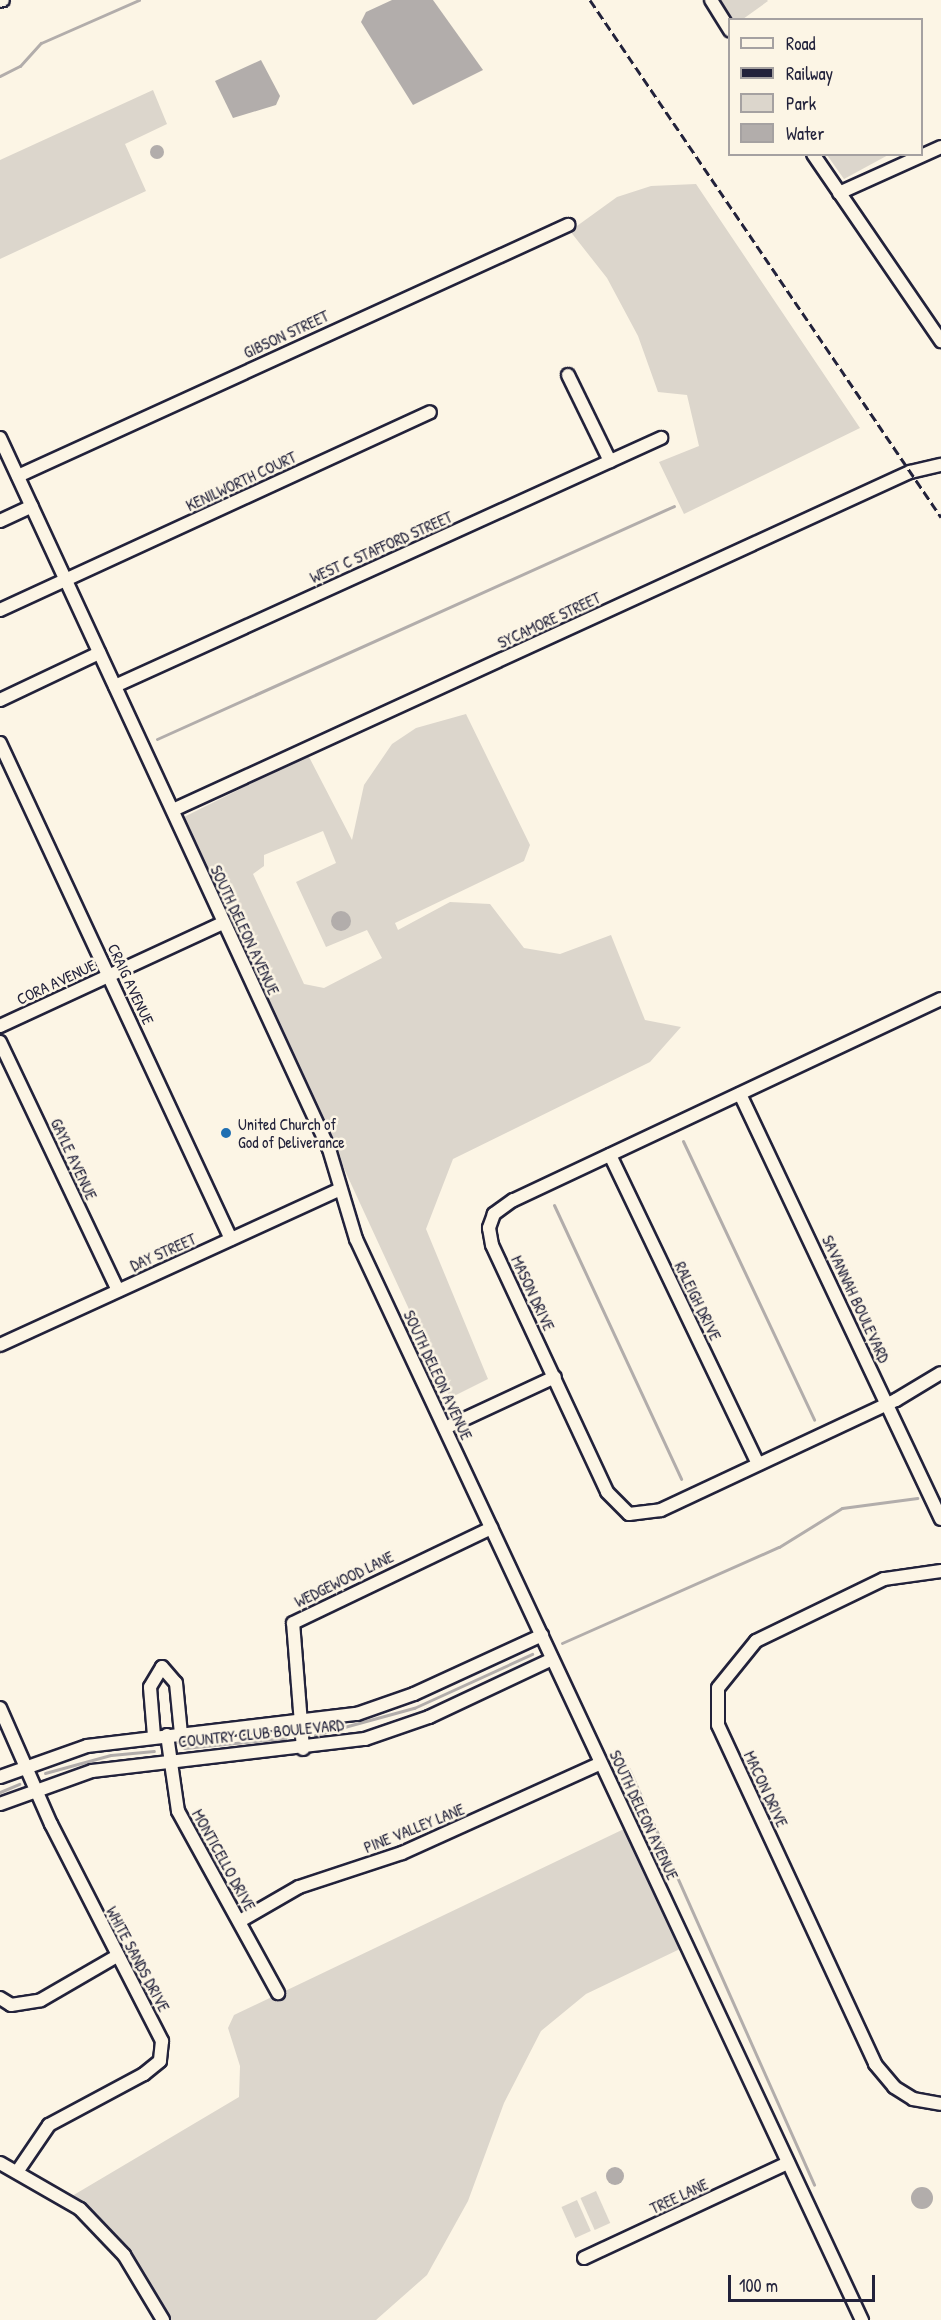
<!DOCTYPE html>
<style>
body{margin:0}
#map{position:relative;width:941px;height:2320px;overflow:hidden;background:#fcf5e5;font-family:"Patrick Hand",sans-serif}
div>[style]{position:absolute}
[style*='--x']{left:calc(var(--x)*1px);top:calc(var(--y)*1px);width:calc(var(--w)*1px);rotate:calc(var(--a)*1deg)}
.green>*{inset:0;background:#dcd6cc;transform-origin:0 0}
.water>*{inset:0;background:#b2adab}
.round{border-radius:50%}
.stream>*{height:3px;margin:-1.5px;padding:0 1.5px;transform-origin:1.5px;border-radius:1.5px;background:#b2adab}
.roads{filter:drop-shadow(2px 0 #22223b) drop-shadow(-2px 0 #22223b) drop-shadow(0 2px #22223b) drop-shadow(0 -2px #22223b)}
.minor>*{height:12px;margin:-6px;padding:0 6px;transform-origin:6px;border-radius:6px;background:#fcf5e5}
.rail>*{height:3px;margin-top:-1.5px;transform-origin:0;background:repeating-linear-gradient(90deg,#22223b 0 9px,transparent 0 13.5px)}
.dots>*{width:16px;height:16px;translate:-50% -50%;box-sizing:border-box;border:3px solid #fcf5e5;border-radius:50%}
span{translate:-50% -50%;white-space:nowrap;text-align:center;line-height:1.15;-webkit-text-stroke:5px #fcf5e5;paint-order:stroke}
.street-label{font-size:16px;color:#22223b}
.poi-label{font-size:16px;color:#22223b}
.left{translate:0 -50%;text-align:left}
.legend{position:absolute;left:728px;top:18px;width:195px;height:138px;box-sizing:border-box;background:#fcf5e5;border:2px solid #a5a1a1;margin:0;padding:8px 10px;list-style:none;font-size:18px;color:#22223b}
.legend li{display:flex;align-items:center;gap:12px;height:30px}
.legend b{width:30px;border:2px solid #a5a1a1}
.scale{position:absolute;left:728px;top:2275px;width:147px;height:27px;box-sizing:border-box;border:3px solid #22223b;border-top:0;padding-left:8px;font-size:18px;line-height:21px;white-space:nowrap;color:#22223b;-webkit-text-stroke:4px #fcf5e5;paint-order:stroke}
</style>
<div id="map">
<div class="green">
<div style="clip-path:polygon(720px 0,767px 0,768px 1px,743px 19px,732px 20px)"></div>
<div style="clip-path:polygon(153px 90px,167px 124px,125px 144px,146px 191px,0 259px,0 160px)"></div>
<div style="clip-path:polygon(890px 154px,844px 179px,827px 155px,827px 154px)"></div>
<div style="clip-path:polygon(696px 184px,860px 428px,684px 514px,659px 462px,699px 446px,687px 395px,658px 392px,638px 336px,607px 278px,570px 231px,617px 197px,651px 186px)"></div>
<div style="clip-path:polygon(evenodd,466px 714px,530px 845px,524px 861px,395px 923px,398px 930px,450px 902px,490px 904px,524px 948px,560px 954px,611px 935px,645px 1020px,681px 1027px,650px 1062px,453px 1159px,426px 1229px,488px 1379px,450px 1398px,182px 818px,308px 755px,352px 840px,364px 785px,392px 744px,416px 728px,466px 714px,323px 831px,336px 863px,296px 882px,326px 947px,367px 930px,382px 958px,324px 988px,304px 984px,253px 874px,264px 866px,264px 855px,323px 831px)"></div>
<div style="clip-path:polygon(626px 1828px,682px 1948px,586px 1994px,541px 2031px,504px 2103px,468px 2201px,427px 2275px,376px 2320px,169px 2320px,128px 2252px,72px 2196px,239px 2097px,240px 2066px,228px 2028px,234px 2015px,274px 1996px,277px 2001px,285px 1996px,283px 1992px)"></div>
<div style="left:596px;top:2191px;width:35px;height:17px;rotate:66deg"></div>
<div style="left:577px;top:2200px;width:34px;height:17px;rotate:66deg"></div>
</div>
<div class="water">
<div style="clip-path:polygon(392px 0,433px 0,483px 70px,413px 105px,361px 22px,366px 12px)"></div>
<div style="clip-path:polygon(261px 60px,280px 96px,276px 105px,233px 118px,215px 81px)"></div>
<div class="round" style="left:150px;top:145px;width:14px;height:14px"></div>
<div class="round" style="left:331px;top:911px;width:20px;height:20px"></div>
<div class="round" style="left:606px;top:2167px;width:18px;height:18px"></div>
<div class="round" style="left:911px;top:2187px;width:22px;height:22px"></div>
</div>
<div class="stream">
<div style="--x:0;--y:76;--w:22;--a:-27"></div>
<div style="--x:20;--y:66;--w:31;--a:-48"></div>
<div style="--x:41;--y:43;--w:107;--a:-23.7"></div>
<div style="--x:157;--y:739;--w:567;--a:-24.26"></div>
<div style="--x:683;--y:1141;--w:308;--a:64.8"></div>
<div style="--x:554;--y:1205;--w:302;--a:65.1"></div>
<div style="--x:562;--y:1643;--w:237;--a:-23.9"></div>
<div style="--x:779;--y:1547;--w:74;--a:-31.8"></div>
<div style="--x:842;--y:1508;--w:76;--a:-7.6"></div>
<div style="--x:315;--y:1735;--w:103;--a:-15.3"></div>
<div style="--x:414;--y:1708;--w:130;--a:-24.6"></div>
<div style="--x:184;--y:1748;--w:102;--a:-5.6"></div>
<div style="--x:629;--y:1769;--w:455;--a:66"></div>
<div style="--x:45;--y:1773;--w:68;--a:-15.3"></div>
<div style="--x:111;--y:1755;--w:43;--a:-5.3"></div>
<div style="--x:0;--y:1792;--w:21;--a:-23"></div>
</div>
<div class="roads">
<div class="minor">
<div style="--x:711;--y:0;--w:36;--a:58"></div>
<div style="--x:0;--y:1;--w:3;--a:-18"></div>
<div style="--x:813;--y:154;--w:227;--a:55.6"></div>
<div style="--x:839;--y:193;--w:112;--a:-24.3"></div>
<div style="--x:568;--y:375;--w:96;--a:64"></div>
<div style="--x:0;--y:438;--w:783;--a:65.17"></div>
<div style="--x:329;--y:1149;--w:94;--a:73.3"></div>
<div style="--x:356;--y:1239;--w:1194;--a:64.92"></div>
<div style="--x:18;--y:476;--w:605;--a:-24.53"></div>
<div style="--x:0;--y:521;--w:35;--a:-25"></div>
<div style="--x:0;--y:610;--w:473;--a:-24.7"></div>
<div style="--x:115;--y:686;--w:600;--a:-24.43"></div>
<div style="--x:0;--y:700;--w:110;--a:-25.4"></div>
<div style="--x:0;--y:743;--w:547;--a:65.03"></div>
<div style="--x:173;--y:810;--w:811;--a:-24.64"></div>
<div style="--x:910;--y:472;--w:32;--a:-13"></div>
<div style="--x:941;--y:999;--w:473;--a:154.8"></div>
<div style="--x:513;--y:1200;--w:24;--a:144"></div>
<div style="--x:494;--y:1214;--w:15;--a:110"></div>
<div style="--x:489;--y:1228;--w:17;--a:80"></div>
<div style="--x:492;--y:1245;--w:272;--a:65"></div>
<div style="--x:607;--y:1492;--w:31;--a:45"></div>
<div style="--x:629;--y:1514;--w:32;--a:-7"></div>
<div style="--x:661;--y:1510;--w:259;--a:-25.1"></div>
<div style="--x:896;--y:1400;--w:52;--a:-31"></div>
<div style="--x:0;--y:1026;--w:246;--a:-24.8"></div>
<div style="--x:0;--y:1042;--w:275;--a:64.6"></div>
<div style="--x:740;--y:1094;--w:470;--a:64.7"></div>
<div style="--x:610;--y:1155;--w:340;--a:64.4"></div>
<div style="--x:0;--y:1345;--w:374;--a:-24.6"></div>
<div style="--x:445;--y:1428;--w:121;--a:-24.9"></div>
<div style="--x:941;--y:1571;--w:58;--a:172"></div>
<div style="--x:884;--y:1579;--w:142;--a:154.2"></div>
<div style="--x:756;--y:1641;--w:60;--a:129"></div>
<div style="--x:718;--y:1688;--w:37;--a:90"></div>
<div style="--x:718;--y:1725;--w:374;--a:65.1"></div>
<div style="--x:875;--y:2064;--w:30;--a:50"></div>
<div style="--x:894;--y:2087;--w:22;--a:32"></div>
<div style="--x:913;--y:2099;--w:28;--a:10"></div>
<div style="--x:0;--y:1708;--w:127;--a:66.3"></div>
<div style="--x:51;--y:1824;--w:244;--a:62.9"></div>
<div style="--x:162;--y:2041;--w:20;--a:96"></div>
<div style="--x:160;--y:2061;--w:21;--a:141"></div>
<div style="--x:144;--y:2074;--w:108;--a:151.8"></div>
<div style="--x:49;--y:2125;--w:53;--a:124.3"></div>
<div style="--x:167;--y:1735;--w:77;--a:81.8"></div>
<div style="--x:178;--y:1811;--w:208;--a:61.2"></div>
<div style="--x:154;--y:1736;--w:49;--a:-94.7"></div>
<div style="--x:150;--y:1687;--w:23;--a:-59"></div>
<div style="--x:162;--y:1667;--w:21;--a:49"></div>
<div style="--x:176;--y:1683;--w:51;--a:84.4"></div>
<div style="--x:303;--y:1749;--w:126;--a:-94.5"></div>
<div style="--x:293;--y:1623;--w:220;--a:-25.6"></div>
<div style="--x:0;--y:1777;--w:92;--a:-19.6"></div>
<div style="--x:87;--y:1746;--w:272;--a:-6.8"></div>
<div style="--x:357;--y:1714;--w:60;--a:-19.3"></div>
<div style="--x:414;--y:1694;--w:141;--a:-24.7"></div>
<div style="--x:0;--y:1804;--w:98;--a:-19.7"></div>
<div style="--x:92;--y:1771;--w:275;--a:-6.7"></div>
<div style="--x:365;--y:1739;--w:68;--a:-19"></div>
<div style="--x:429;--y:1717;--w:136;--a:-25.2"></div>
<div style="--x:240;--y:1921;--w:68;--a:-30"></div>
<div style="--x:299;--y:1887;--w:108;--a:-18.3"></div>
<div style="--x:402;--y:1853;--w:218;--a:-24.3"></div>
<div style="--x:0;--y:1998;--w:13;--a:32"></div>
<div style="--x:11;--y:2005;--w:30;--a:-9"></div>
<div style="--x:41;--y:2000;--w:88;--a:-30.1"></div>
<div style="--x:0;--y:2163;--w:92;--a:29.9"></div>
<div style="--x:80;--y:2209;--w:64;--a:46.3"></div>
<div style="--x:124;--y:2255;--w:76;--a:59"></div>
<div style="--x:584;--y:2258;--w:225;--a:-25"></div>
</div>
</div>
<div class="rail">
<div style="--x:590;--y:0;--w:625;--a:55.83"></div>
</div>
<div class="dots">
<div style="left:226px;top:1133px;background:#1f6fb2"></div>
</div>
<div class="street-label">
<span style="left:286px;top:334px;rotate:-25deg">GIBSON STREET</span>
<span style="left:241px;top:481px;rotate:-25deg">KENILWORTH COURT</span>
<span style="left:381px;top:547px;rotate:-24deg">WEST C STAFFORD STREET</span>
<span style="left:549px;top:620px;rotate:-25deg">SYCAMORE STREET</span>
<span style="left:245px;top:930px;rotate:65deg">SOUTH DELEON AVENUE</span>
<span style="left:56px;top:982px;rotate:-25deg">CORA AVENUE</span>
<span style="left:131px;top:984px;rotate:65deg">CRAIG AVENUE</span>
<span style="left:74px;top:1159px;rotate:65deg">GAYLE AVENUE</span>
<span style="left:163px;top:1252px;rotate:-24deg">DAY STREET</span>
<span style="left:533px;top:1293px;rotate:65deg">MASON DRIVE</span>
<span style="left:856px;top:1299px;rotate:65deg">SAVANNAH BOULEVARD</span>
<span style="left:698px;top:1301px;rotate:64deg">RALEIGH DRIVE</span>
<span style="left:438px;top:1375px;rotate:65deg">SOUTH DELEON AVENUE</span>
<span style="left:344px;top:1579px;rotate:-26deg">WEDGEWOOD LANE</span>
<span style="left:261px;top:1733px;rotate:-6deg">COUNTRY CLUB BOULEVARD</span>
<span style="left:766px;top:1789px;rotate:65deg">MACON DRIVE</span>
<span style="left:644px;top:1815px;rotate:65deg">SOUTH DELEON AVENUE</span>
<span style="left:414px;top:1828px;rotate:-22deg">PINE VALLEY LANE</span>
<span style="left:224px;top:1860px;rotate:61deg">MONTICELLO DRIVE</span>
<span style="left:138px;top:1959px;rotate:62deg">WHITE SANDS DRIVE</span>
<span style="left:679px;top:2196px;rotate:-25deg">TREE LANE</span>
</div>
<div class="poi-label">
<span class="left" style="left:238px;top:1133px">United Church of<br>God of Deliverance</span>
</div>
<ul class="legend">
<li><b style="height:8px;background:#fcf5e5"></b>Road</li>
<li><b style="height:8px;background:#22223b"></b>Railway</li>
<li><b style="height:16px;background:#dcd6cc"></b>Park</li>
<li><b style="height:16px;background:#b2adab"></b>Water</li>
</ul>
<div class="scale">100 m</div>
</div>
